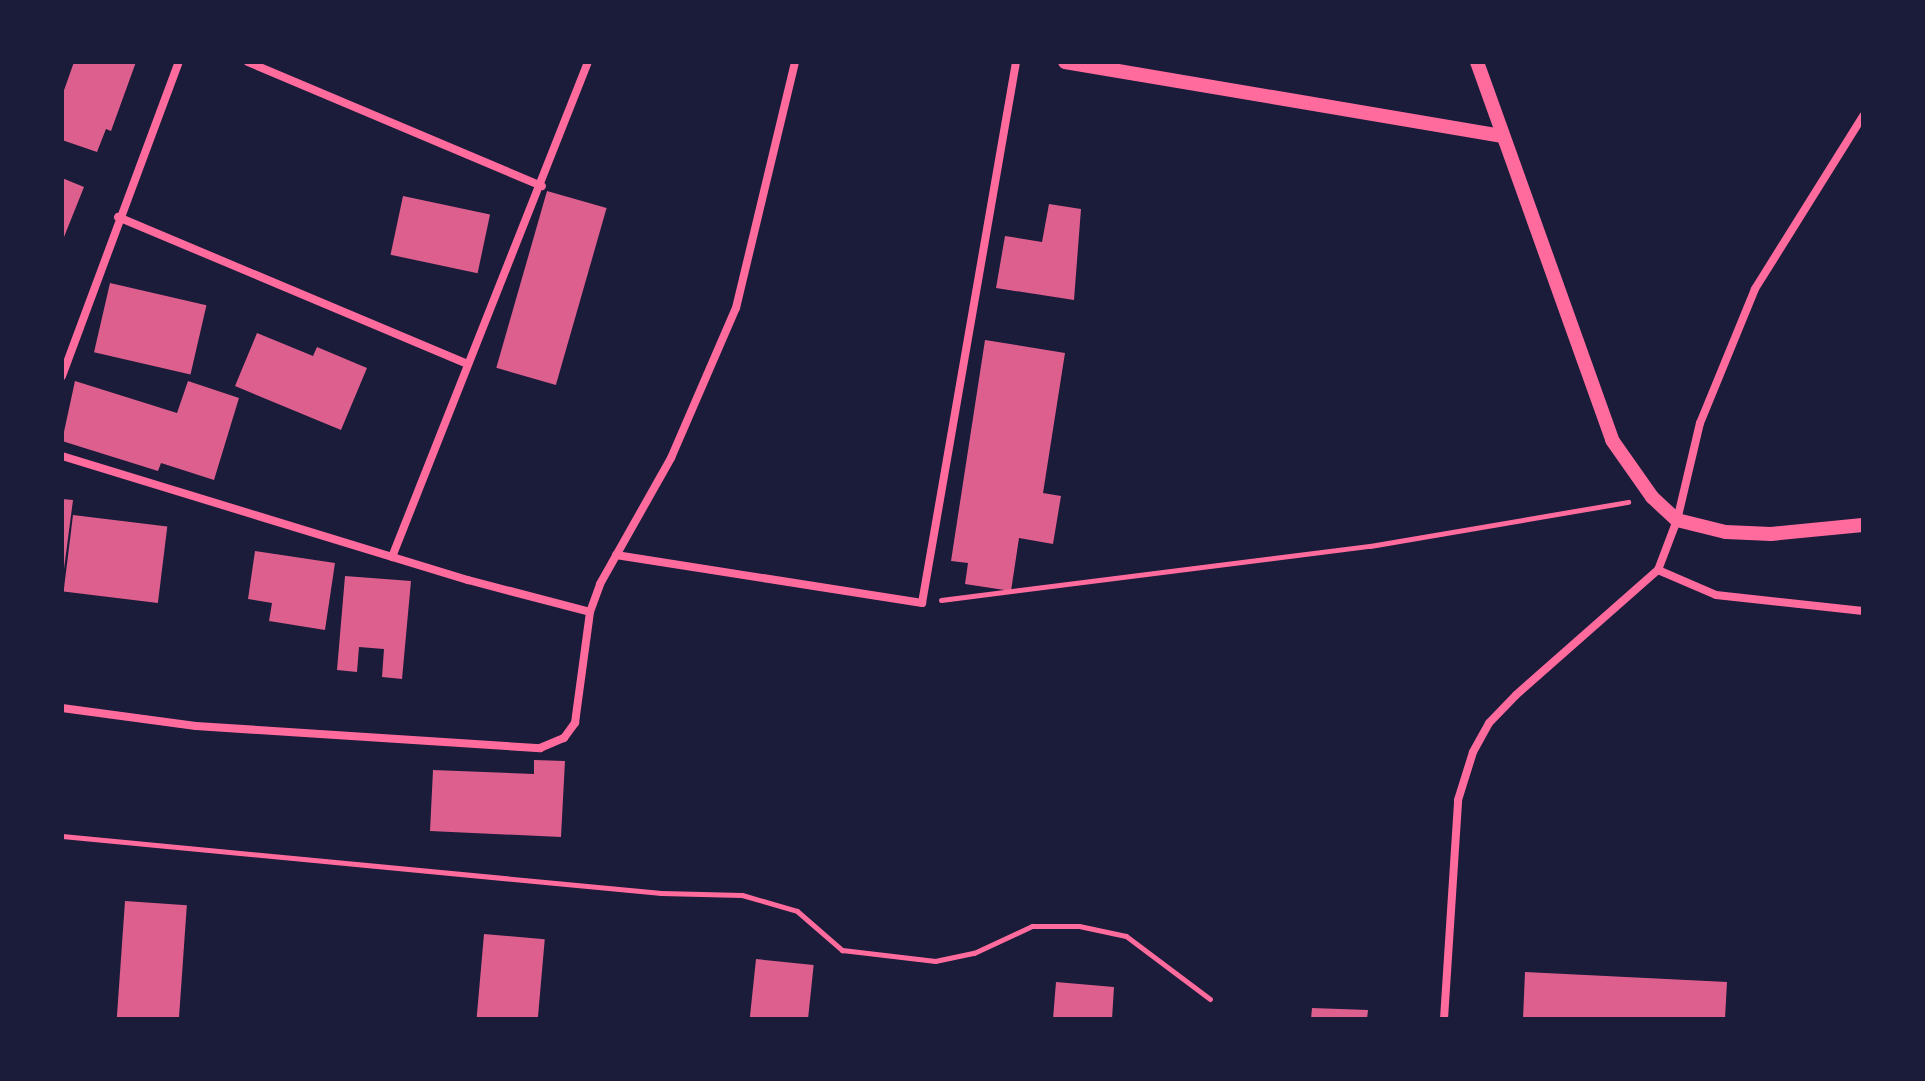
<!DOCTYPE html>
<style>
body{margin:0}
#map{position:relative;width:1925px;height:1081px;overflow:hidden;background:#1b1b3a;font-family:Mulish,sans-serif}
div>[style]{position:absolute}
[style*='--x']{left:calc(var(--x)*1px);top:calc(var(--y)*1px);width:calc(var(--w)*1px);rotate:calc(var(--a)*1deg)}
.building>*{inset:0;background:#dd5f8e;transform-origin:0 0}
.path>*{height:5px;margin:-2.5px;padding:0 2.5px;transform-origin:2.5px;border-radius:2.5px;background:#ff6b9d}
.minor>*{height:8px;margin:-4px;padding:0 4px;transform-origin:4px;border-radius:4px;background:#ff6b9d}
.tertiary>*{height:14px;margin:-7px;padding:0 7px;transform-origin:7px;border-radius:7px;background:#ff6b9d}
span{translate:-50% -50%;white-space:nowrap;text-align:center;line-height:1.15;-webkit-text-stroke:8px #1b1b3a;paint-order:stroke}
.frame{position:absolute;inset:0;border:64px solid #1b1b3a;pointer-events:none}
</style>
<div id="map">
<div class="building">
<div style="clip-path:polygon(74px 62px,136px 62px,111px 131px,106px 129px,97px 152px,62px 140px,62px 96px)"></div>
<div style="clip-path:polygon(62px 178px,84px 187px,62px 242px)"></div>
<div style="left:547px;top:191px;width:62px;height:184px;rotate:16deg"></div>
<div style="left:403px;top:196px;width:89px;height:60px;rotate:12deg"></div>
<div style="clip-path:polygon(1049px 204px,1081px 209px,1074px 300px,996px 288px,1005px 236px,1042px 242px)"></div>
<div style="left:110px;top:283px;width:99px;height:71px;rotate:13deg"></div>
<div style="clip-path:polygon(257px 333px,313px 356px,317px 347px,367px 368px,341px 430px,235px 386px)"></div>
<div style="clip-path:polygon(985px 340px,1065px 353px,1043px 493px,1061px 496px,1053px 544px,1019px 538px,1011px 591px,965px 584px,968px 563px,951px 561px)"></div>
<div style="clip-path:polygon(75px 381px,177px 413px,188px 381px,239px 398px,214px 480px,161px 463px,158px 471px,62px 441px)"></div>
<div style="clip-path:polygon(62px 499px,73px 500px,64px 569px,62px 569px)"></div>
<div style="left:73px;top:515px;width:95px;height:77px;rotate:7deg"></div>
<div style="clip-path:polygon(255px 551px,335px 563px,325px 630px,269px 621px,272px 603px,248px 599px)"></div>
<div style="clip-path:polygon(345px 576px,411px 581px,402px 679px,382px 677px,384px 649px,359px 647px,357px 672px,337px 670px)"></div>
<div style="clip-path:polygon(534px 760px,565px 761px,561px 837px,430px 831px,433px 770px,534px 774px)"></div>
<div style="left:125px;top:901px;width:62px;height:118px;rotate:4deg"></div>
<div style="left:484px;top:934px;width:61px;height:85px;rotate:5deg"></div>
<div style="left:756px;top:959px;width:58px;height:60px;rotate:6deg"></div>
<div style="clip-path:polygon(1525px 972px,1727px 982px,1725px 1019px,1523px 1019px)"></div>
<div style="clip-path:polygon(1056px 982px,1114px 987px,1112px 1019px,1053px 1019px)"></div>
<div style="clip-path:polygon(1312px 1008px,1368px 1010px,1367px 1019px,1311px 1019px)"></div>
</div>
<div class="path">
<div style="--x:941;--y:600;--w:432;--a:-7.2"></div>
<div style="--x:1370;--y:546;--w:262;--a:-9.7"></div>
<div style="--x:62;--y:836;--w:602;--a:5.44"></div>
<div style="--x:661;--y:893;--w:81;--a:1.4"></div>
<div style="--x:742;--y:895;--w:57;--a:16.2"></div>
<div style="--x:797;--y:911;--w:60;--a:40.9"></div>
<div style="--x:842;--y:950;--w:94;--a:6.7"></div>
<div style="--x:935;--y:961;--w:40;--a:-12"></div>
<div style="--x:974;--y:953;--w:64;--a:-25"></div>
<div style="--x:1032;--y:926;--w:47;--a:0"></div>
<div style="--x:1079;--y:926;--w:48;--a:12"></div>
<div style="--x:1126;--y:936;--w:105;--a:36.9"></div>
</div>
<div class="minor">
<div style="--x:248;--y:62;--w:319;--a:22.9"></div>
<div style="--x:1863;--y:116;--w:204;--a:122"></div>
<div style="--x:1755;--y:289;--w:145;--a:112.3"></div>
<div style="--x:1700;--y:423;--w:100;--a:103.3"></div>
<div style="--x:1677;--y:520;--w:53;--a:110.8"></div>
<div style="--x:1658;--y:570;--w:63;--a:23.3"></div>
<div style="--x:1716;--y:595;--w:148;--a:6.2"></div>
<div style="--x:118;--y:217;--w:376;--a:22.8"></div>
<div style="--x:62;--y:376;--w:335;--a:-69.6"></div>
<div style="--x:62;--y:456;--w:425;--a:17"></div>
<div style="--x:468;--y:580;--w:126;--a:14.7"></div>
<div style="--x:616;--y:555;--w:310;--a:8.9"></div>
<div style="--x:922;--y:603;--w:549;--a:-80.14"></div>
<div style="--x:392;--y:557;--w:532;--a:-68.4"></div>
<div style="--x:62;--y:708;--w:135;--a:7.7"></div>
<div style="--x:196;--y:726;--w:345;--a:3.7"></div>
<div style="--x:540;--y:748;--w:26;--a:-23"></div>
<div style="--x:564;--y:738;--w:19;--a:-54"></div>
<div style="--x:575;--y:723;--w:112;--a:-82.3"></div>
<div style="--x:590;--y:612;--w:30;--a:-70"></div>
<div style="--x:600;--y:584;--w:145;--a:-60.6"></div>
<div style="--x:671;--y:458;--w:163;--a:-66.6"></div>
<div style="--x:736;--y:308;--w:253;--a:-76.5"></div>
<div style="--x:1444;--y:1019;--w:219;--a:-86.3"></div>
<div style="--x:1458;--y:800;--w:50;--a:-72.6"></div>
<div style="--x:1473;--y:752;--w:33;--a:-61"></div>
<div style="--x:1489;--y:723;--w:39;--a:-46"></div>
<div style="--x:1516;--y:695;--w:189;--a:-41.4"></div>
</div>
<div class="tertiary">
<div style="--x:1065;--y:62;--w:444;--a:9.6"></div>
<div style="--x:1477;--y:62;--w:401;--a:70.3"></div>
<div style="--x:1612;--y:440;--w:70;--a:54.9"></div>
<div style="--x:1652;--y:497;--w:34;--a:43"></div>
<div style="--x:1677;--y:520;--w:50;--a:13.8"></div>
<div style="--x:1726;--y:532;--w:45;--a:2.5"></div>
<div style="--x:1771;--y:534;--w:92;--a:-5.6"></div>
</div>
<div class="frame"></div>
</div>
